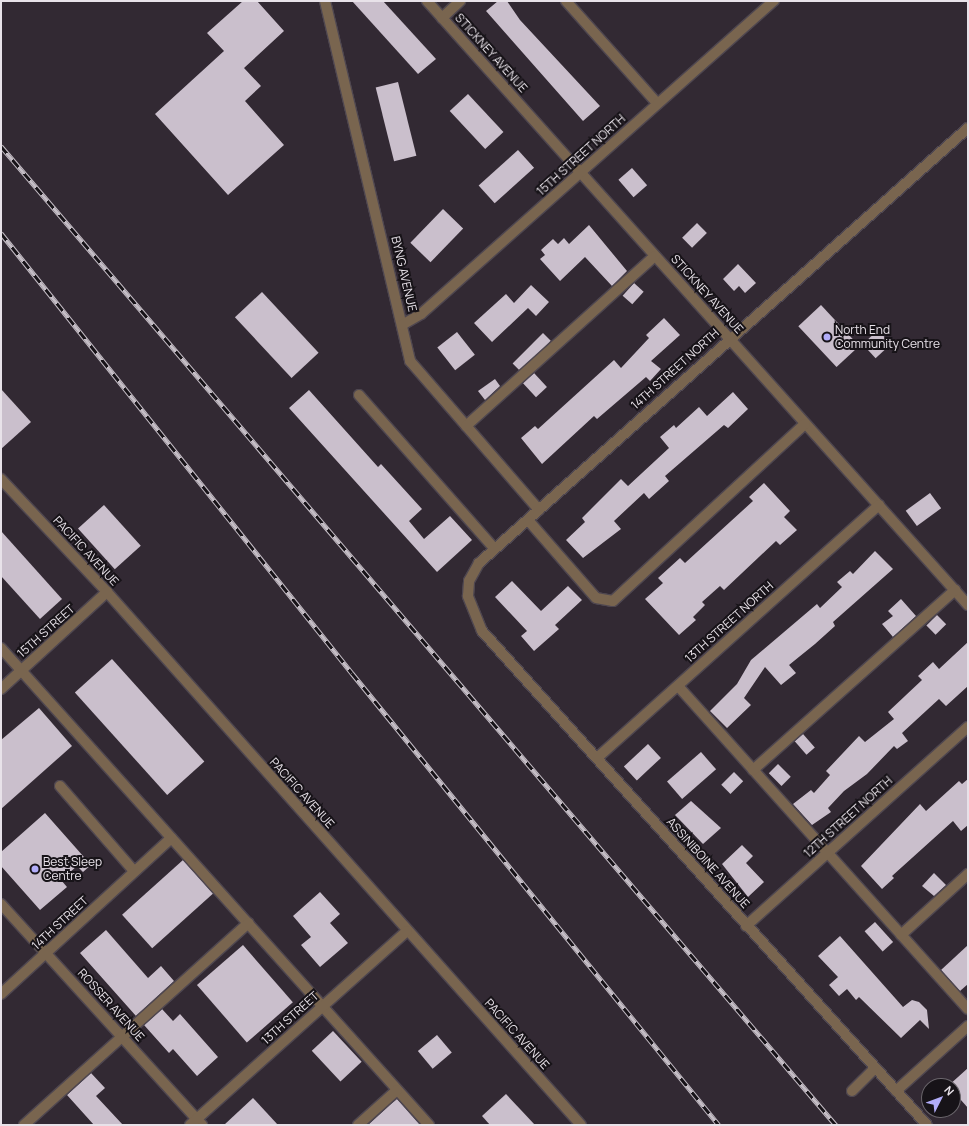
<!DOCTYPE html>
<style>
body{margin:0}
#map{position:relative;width:969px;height:1126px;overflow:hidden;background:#322933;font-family:Manrope,sans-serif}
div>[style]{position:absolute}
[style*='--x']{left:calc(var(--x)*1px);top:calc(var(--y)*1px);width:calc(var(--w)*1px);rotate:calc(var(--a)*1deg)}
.building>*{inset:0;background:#cabfcc;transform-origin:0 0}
.roads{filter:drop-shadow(1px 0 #4f4750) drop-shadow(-1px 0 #4f4750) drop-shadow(0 1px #4f4750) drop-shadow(0 -1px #4f4750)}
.minor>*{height:10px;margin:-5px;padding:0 5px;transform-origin:5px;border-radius:5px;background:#79654f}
.rail>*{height:4.5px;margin-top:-2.25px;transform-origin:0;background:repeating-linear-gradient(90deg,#171318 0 9px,#c5bec6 0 18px);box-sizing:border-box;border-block:1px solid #c5bec6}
.dots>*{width:11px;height:11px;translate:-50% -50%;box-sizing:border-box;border:2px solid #171318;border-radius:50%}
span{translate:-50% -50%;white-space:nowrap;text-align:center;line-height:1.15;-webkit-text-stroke:4px #171318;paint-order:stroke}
.street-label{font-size:12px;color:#e8e2e9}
.poi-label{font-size:12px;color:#e8e2e9}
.left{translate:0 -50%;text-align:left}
.frame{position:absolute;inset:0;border:2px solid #e8e2e9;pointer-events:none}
.north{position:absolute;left:921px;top:1078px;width:40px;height:40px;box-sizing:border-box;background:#171318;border:1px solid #6b666c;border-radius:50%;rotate:48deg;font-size:11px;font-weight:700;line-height:16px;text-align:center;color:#e8e2e9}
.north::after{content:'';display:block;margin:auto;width:14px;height:18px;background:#b2adf9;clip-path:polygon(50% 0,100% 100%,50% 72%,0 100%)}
</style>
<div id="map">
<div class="building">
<div style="clip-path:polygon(243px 1px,257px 1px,284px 31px,244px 68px,261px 86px,245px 101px,284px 145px,228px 195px,155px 114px,224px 51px,207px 33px)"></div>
<div style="clip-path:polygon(352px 1px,383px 1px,436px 59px,418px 74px)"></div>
<div style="clip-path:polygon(498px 1px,507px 1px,520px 20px,600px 106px,583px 121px,486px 11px)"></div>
<div style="left:398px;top:82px;width:76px;height:23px;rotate:76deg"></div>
<div style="left:468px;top:94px;width:52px;height:25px;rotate:47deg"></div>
<div style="left:518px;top:150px;width:24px;height:53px;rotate:48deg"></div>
<div style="left:632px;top:168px;width:23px;height:18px;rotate:49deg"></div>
<div style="left:443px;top:209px;width:28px;height:47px;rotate:44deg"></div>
<div style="left:697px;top:223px;width:14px;height:21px;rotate:45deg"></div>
<div style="clip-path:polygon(589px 225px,627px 271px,612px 286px,585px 257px,560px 281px,540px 259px,545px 255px,541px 250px,553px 239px,558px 244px,564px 238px,569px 244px)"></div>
<div style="clip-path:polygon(738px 264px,756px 283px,745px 293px,739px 286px,734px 291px,723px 279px)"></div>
<div style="left:634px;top:283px;width:13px;height:17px;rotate:42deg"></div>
<div style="clip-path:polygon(531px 285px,549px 302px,536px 316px,528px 308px,492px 342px,474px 323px,506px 294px,514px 303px)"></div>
<div style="left:262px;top:292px;width:83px;height:37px;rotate:47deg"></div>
<div style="left:821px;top:305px;width:56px;height:31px;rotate:47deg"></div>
<div style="clip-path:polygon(664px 318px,680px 335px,651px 361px,661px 369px,650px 381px,646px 377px,597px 419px,594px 416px,542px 464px,521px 438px,535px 426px,538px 429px,614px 360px,621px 368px,649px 338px,646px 335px)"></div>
<div style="left:878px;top:330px;width:19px;height:21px;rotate:47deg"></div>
<div style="left:457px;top:332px;width:29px;height:25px;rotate:52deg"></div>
<div style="left:543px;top:333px;width:11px;height:43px;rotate:45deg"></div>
<div style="left:534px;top:373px;width:19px;height:15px;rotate:47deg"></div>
<div style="clip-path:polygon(495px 379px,500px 386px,485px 400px,478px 391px)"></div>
<div style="clip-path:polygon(1px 389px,31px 422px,1px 449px)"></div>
<div style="clip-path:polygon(309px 390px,378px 467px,381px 464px,422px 509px,409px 521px,424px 539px,450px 516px,472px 540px,437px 572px,289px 408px)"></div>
<div style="clip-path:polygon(733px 392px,748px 409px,728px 428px,724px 425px,665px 476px,669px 481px,649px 499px,644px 493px,614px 521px,621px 529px,583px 558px,566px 540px,585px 522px,582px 518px,621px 479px,628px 486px,669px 448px,660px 437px,674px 425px,676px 428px,699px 407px,707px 416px)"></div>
<div style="clip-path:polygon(764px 483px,790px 511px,784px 517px,797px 530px,780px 545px,776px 541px,724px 590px,720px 586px,702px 602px,705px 605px,693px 617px,696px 620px,679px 635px,645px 599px,663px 583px,658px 578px,680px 558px,685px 563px,753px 501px,749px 497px)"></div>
<div style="left:930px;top:493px;width:19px;height:30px;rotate:54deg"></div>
<div style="left:104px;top:505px;width:55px;height:35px;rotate:48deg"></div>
<div style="clip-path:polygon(1px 531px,62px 599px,40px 619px,1px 576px)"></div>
<div style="clip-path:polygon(875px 551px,893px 569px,833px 622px,835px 626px,815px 644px,789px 665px,796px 673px,781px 685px,765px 667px,744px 698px,751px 705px,727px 728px,710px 711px,737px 684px,751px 660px,817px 604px,820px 608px,842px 587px,837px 582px,850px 571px,853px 574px)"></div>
<div style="clip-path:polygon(512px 581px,541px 611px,568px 586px,582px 600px,555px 625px,559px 629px,534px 651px,521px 636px,527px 631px,495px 597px)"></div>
<div style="clip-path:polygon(901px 599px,916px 616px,893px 637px,882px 624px,893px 616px,888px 611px)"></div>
<div style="left:937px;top:615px;width:13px;height:15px;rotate:45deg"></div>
<div style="clip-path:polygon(968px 642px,968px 686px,946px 706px,939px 699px,902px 733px,908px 741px,897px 749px,894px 746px,867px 774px,844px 791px,828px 808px,831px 812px,812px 825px,793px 804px,811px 790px,814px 793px,830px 775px,826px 771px,859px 736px,865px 742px,894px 719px,888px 712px,922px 680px,918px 676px,933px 662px,939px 669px)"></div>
<div style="left:112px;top:659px;width:138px;height:50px;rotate:48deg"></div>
<div style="clip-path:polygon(39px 708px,72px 746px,1px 809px,1px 740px)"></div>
<div style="left:803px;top:734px;width:18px;height:11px;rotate:49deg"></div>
<div style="left:648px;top:744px;width:19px;height:33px;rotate:47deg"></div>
<div style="left:701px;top:752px;width:23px;height:45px;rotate:49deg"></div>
<div style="left:778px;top:764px;width:18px;height:13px;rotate:45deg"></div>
<div style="left:734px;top:772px;width:13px;height:18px;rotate:45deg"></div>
<div style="clip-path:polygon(968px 779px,968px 825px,961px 831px,953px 821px,892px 876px,894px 878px,882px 889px,861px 866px,920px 804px,926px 811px,959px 781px,962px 784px)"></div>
<div style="clip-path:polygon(691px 801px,721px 828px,703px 844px,675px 815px)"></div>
<div style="clip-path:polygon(45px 813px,91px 865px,83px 872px,77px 866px,61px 880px,67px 887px,40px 910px,1px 866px,1px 852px)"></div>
<div style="clip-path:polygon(742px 845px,753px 856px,746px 863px,764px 882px,748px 897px,722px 864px)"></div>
<div style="left:183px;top:860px;width:45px;height:82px;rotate:48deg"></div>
<div style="clip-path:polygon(934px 873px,946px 885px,934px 896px,922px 886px)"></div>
<div style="clip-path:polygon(320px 892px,340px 914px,330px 923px,348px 943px,320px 967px,301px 945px,311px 937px,293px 916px)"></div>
<div style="left:875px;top:922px;width:27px;height:14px;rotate:48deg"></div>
<div style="clip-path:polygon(106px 930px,148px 978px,161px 966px,174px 981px,136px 1016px,80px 953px)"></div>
<div style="clip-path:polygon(840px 936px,903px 1007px,912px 1000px,919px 1002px,927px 1010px,929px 1029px,920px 1020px,901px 1038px,859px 997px,856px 1000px,847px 989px,839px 996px,829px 985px,838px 977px,818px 956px)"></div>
<div style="left:243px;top:945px;width:76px;height:61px;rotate:49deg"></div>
<div style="clip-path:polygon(968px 945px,968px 984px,960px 991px,941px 970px)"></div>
<div style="clip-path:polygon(162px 1009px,173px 1021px,180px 1014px,218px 1057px,197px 1076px,173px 1049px,169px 1053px,144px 1025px)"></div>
<div style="left:333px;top:1031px;width:42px;height:29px;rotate:47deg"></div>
<div style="left:437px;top:1035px;width:23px;height:25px;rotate:50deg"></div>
<div style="clip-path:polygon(968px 1068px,968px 1108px,953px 1091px,953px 1086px,948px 1086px)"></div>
<div style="clip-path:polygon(91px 1073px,105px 1088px,96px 1096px,123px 1125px,94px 1125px,67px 1095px)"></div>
<div style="clip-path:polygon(506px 1094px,535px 1125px,490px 1125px,482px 1116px)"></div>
<div style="clip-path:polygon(253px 1098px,278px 1125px,224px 1125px)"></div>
<div style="clip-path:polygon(397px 1099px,420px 1125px,368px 1125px,391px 1104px)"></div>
</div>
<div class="roads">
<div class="minor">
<div style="--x:325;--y:1;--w:370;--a:76.7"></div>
<div style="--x:410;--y:361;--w:197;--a:49.1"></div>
<div style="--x:427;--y:1;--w:811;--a:48.15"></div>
<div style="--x:566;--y:1;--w:137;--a:48.3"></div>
<div style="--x:442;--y:18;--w:25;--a:-43"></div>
<div style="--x:402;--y:325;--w:22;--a:-30"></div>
<div style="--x:421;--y:314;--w:472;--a:-41.6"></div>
<div style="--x:359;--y:395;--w:205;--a:48.6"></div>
<div style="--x:466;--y:426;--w:254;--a:-42"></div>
<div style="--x:1;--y:479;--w:155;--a:46.8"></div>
<div style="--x:107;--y:592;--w:713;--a:48.35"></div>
<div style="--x:528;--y:520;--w:103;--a:48.9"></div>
<div style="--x:596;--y:598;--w:17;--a:10"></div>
<div style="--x:613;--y:601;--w:261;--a:-42.7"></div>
<div style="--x:1;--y:648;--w:641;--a:48.1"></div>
<div style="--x:678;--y:686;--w:434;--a:48.1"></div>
<div style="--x:1;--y:689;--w:144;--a:-42.5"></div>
<div style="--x:597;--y:758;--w:379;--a:-41.9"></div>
<div style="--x:753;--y:770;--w:271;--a:-41.7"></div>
<div style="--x:60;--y:786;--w:113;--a:49"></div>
<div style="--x:1;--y:904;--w:299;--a:47.7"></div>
<div style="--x:746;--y:926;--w:298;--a:-41.9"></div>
<div style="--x:901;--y:935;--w:91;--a:-42.3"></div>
<div style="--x:1;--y:994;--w:231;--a:-42.5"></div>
<div style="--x:852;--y:1091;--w:33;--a:-45"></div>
<div style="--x:896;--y:1091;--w:97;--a:-42.1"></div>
<div style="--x:24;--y:1125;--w:302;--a:-42"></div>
<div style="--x:190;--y:1125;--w:291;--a:-41.8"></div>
<div style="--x:358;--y:1125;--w:52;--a:-41.9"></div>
<div style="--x:927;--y:1125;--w:665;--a:-132.01"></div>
<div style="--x:482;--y:631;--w:38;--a:-112"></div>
<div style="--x:468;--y:596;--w:15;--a:-86"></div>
<div style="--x:469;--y:581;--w:21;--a:-61"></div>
<div style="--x:479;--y:563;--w:654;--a:-41.66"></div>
</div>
</div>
<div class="rail">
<div style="--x:1;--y:146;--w:1287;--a:49.54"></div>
<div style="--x:1;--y:233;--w:563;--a:51.42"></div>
<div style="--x:352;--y:673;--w:582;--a:50.93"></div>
</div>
<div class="dots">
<div style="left:827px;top:337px;background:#b2adf9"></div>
<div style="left:35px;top:869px;background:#b2adf9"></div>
</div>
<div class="street-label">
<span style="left:491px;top:53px;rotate:48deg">STICKNEY AVENUE</span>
<span style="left:581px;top:155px;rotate:-42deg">15TH STREET NORTH</span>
<span style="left:404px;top:274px;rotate:77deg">BYNG AVENUE</span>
<span style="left:707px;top:294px;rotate:48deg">STICKNEY AVENUE</span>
<span style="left:675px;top:369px;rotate:-42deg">14TH STREET NORTH</span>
<span style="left:86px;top:551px;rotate:47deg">PACIFIC AVENUE</span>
<span style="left:729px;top:622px;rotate:-42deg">13TH STREET NORTH</span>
<span style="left:46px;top:631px;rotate:-42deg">15TH STREET</span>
<span style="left:302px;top:793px;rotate:48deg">PACIFIC AVENUE</span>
<span style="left:848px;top:817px;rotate:-42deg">12TH STREET NORTH</span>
<span style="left:708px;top:863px;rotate:48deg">ASSINIBOINE AVENUE</span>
<span style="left:60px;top:923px;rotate:-43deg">14TH STREET</span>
<span style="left:111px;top:1005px;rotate:48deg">ROSSER AVENUE</span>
<span style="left:290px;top:1018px;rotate:-42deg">13TH STREET</span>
<span style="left:517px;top:1034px;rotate:48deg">PACIFIC AVENUE</span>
</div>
<div class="poi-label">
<span class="left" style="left:835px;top:337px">North End<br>Community Centre</span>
<span class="left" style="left:43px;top:869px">Best Sleep<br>Centre</span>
</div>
<div class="frame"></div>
<div class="north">N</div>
</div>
